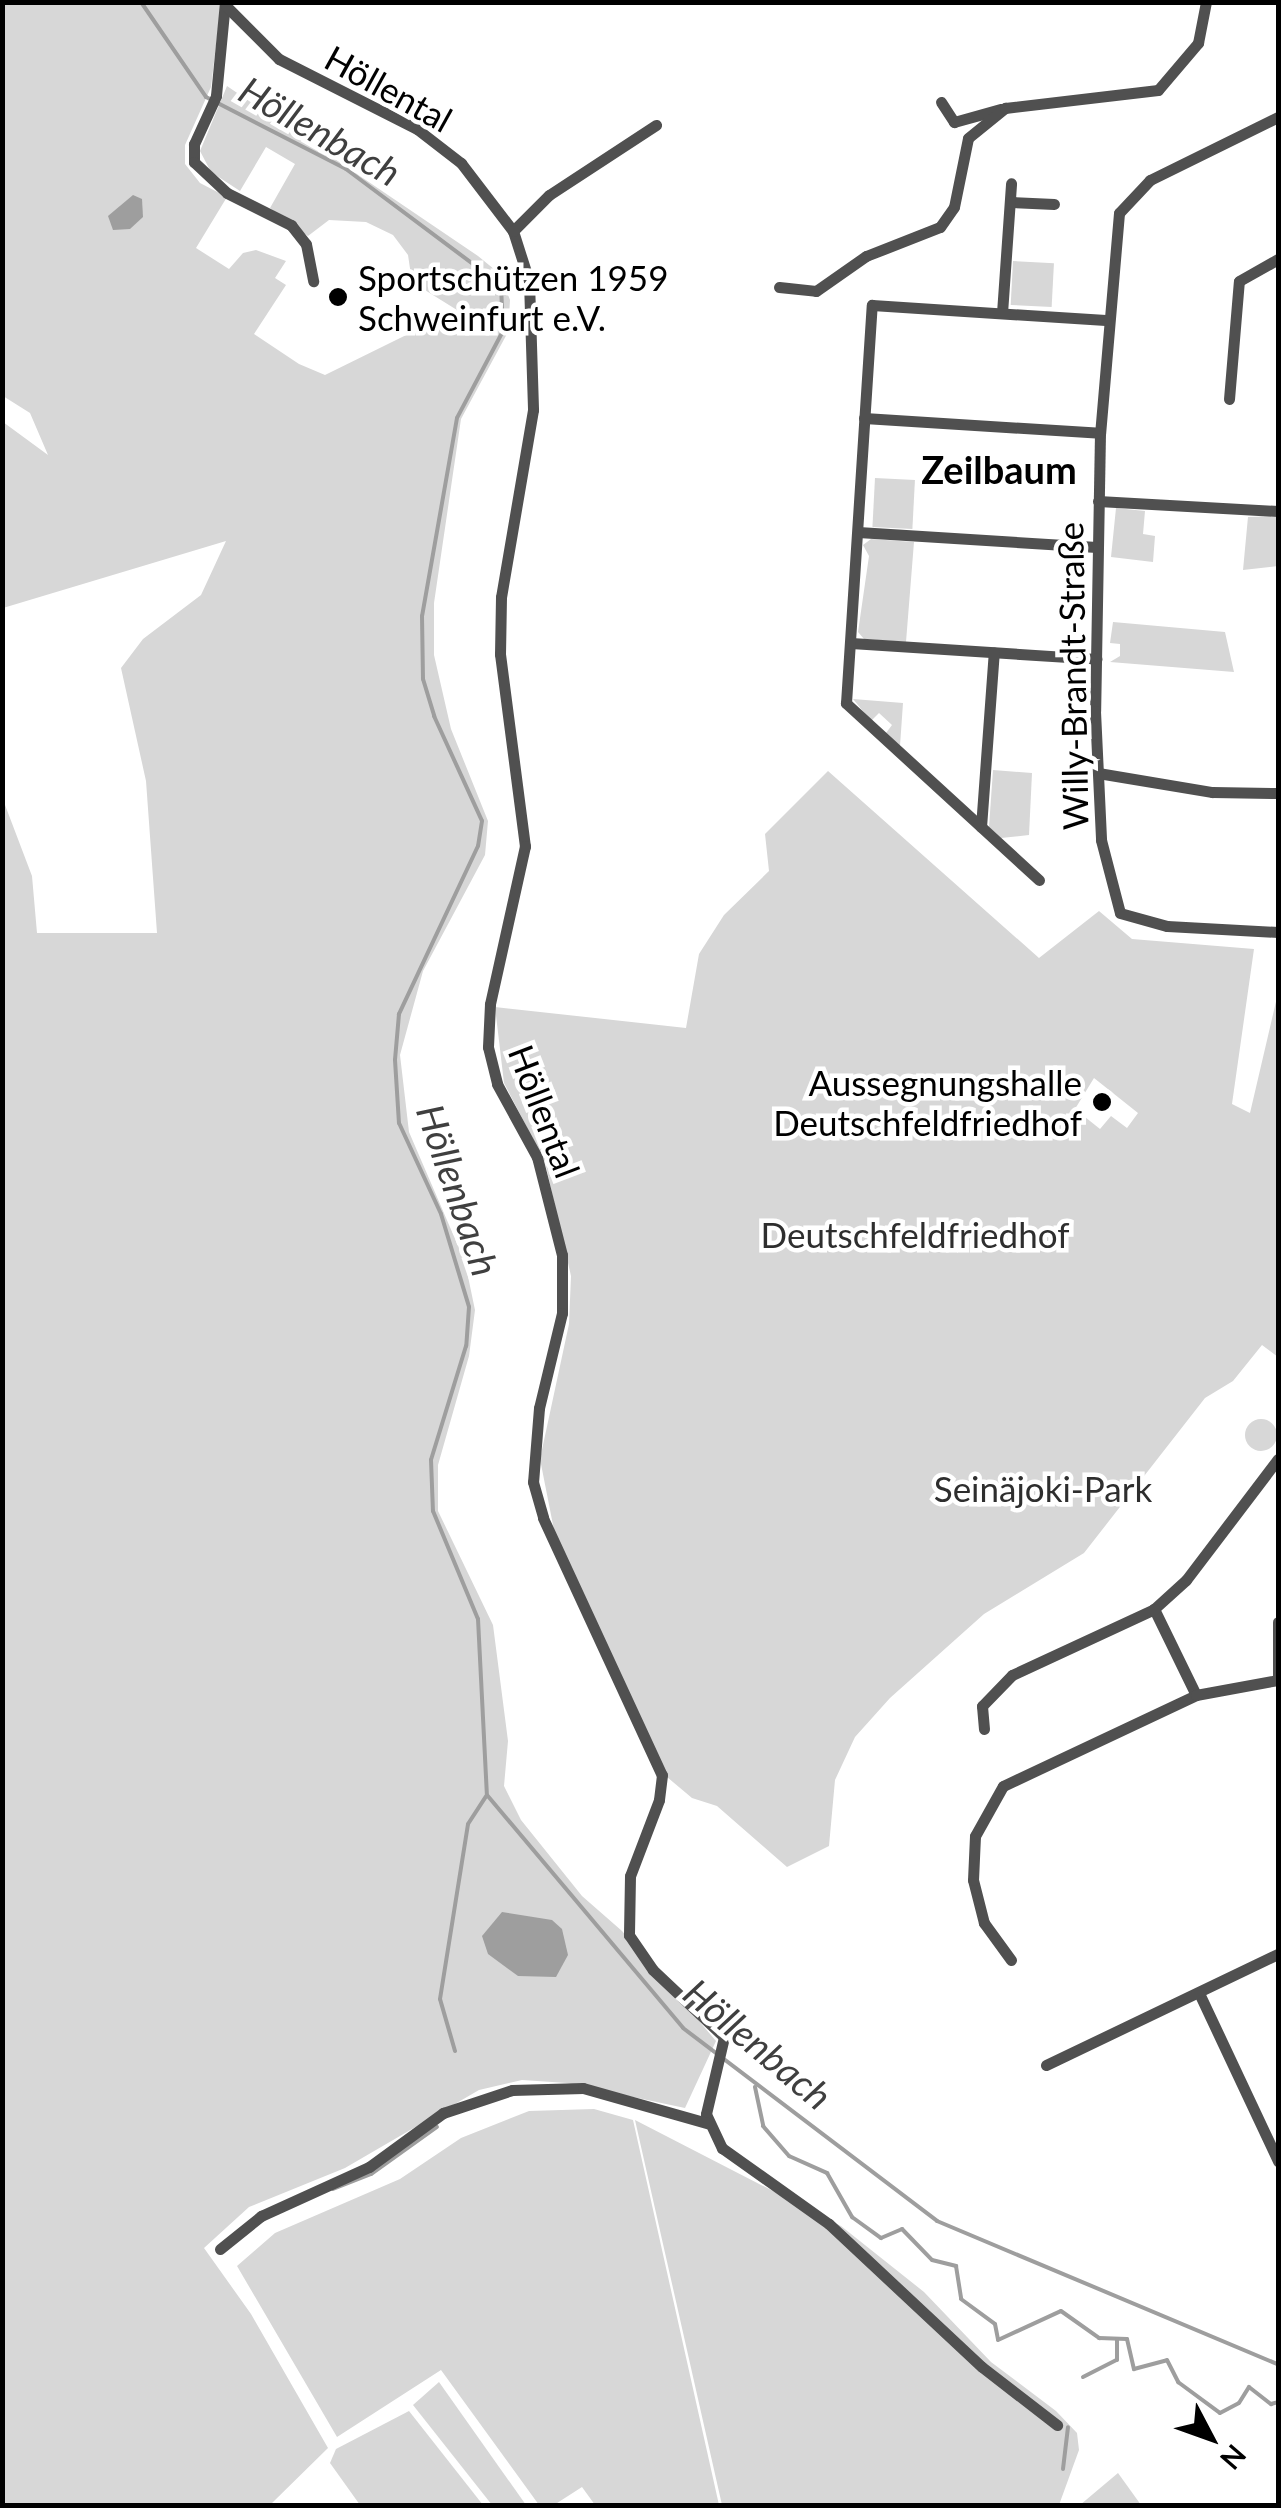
<!DOCTYPE html>
<meta charset="utf-8">
<style>
body{margin:0}
#map{position:relative;width:1281px;height:2508px;overflow:hidden;background:#fff;font-family:Lato,sans-serif}
div>[style]{position:absolute}
[style*='--x']{left:calc(var(--x)*1px);top:calc(var(--y)*1px);width:calc(var(--w)*1px);rotate:calc(var(--a)*1deg)}
.green>*{inset:0;background:#d7d7d7;transform-origin:0 0}
.round{border-radius:50%}
.water>*{inset:0;background:#9e9e9e}
.stream>*{height:4px;margin:-2px;padding:0 2px;transform-origin:2px;border-radius:2px;background:#9e9e9e}
.minor>*{height:11px;margin:-5.5px;padding:0 5.5px;transform-origin:5.5px;border-radius:5.5px;background:#505050}
.dots>*{width:28px;height:28px;translate:-50% -50%;box-sizing:border-box;border:5px solid #fff;border-radius:50%}
span{translate:-50% -50%;white-space:nowrap;text-align:center;line-height:1.15;-webkit-text-stroke:9px #fff;paint-order:stroke}
.street-label{font-size:35px;color:#000}
.poi-label{font-size:35px;color:#000}
.left{translate:0 -50%;text-align:left}
.right{translate:-100% -50%;text-align:right}
.park-label{font-size:35px;color:#2e2e2e}
.water-label{font-size:38px;color:#3f3f3f;font-style:italic}
.neighbourhood-label{font-size:38px;color:#000;font-weight:700}
.frame{position:absolute;inset:0;border:5px solid #000;pointer-events:none}
.north{position:absolute;left:1161px;top:2388px;width:100px;height:100px;-webkit-text-stroke:8px #fff;paint-order:stroke;rotate:131deg;font-size:28px;font-weight:700;line-height:40px;text-align:center;color:#000}
.north::after{content:'';display:block;margin:auto;width:35px;height:45px;background:#000;clip-path:polygon(50% 0,100% 100%,50% 72%,0 100%)}
</style>
<div id="map">
<div class="green">
<div style="clip-path:polygon(3px 3px,221px 3px,211px 87px,185px 145px,185px 164px,200px 183px,227px 197px,196px 248px,229px 269px,243px 253px,256px 250px,286px 261px,275px 278px,286px 285px,254px 334px,299px 364px,325px 375px,457px 310px,412px 282px,408px 255px,393px 235px,366px 222px,329px 220px,308px 236px,270px 208px,295px 164px,266px 147px,240px 191px,211px 172px,200px 151px,227px 86px,478px 256px,500px 274px,510px 300px,508px 332px,461px 419px,434px 603px,434px 655px,451px 729px,488px 821px,485px 855px,423px 971px,400px 1055px,409px 1132px,465px 1262px,475px 1310px,469px 1356px,438px 1465px,438px 1511px,493px 1625px,508px 1741px,504px 1786px,521px 1820px,582px 1896px,622px 1931px,716px 2041px,685px 2108px,567px 2083px,522px 2080px,479px 2090px,345px 2168px,249px 2207px,204px 2248px,251px 2314px,328px 2448px,270px 2505px,3px 2505px,2px 797px,32px 876px,37px 933px,157px 933px,146px 781px,121px 668px,143px 639px,201px 595px,226px 541px,3px 608px,3px 422px,48px 455px,30px 413px,3px 396px)"></div>
<div style="left:1013px;top:261px;width:41px;height:44px;rotate:3deg"></div>
<div style="left:875px;top:478px;width:40px;height:49px;rotate:3deg"></div>
<div style="clip-path:polygon(1116px 508px,1145px 511px,1143px 534px,1155px 536px,1153px 562px,1111px 557px)"></div>
<div style="clip-path:polygon(1278px 516px,1278px 566px,1243px 570px,1248px 517px)"></div>
<div style="clip-path:polygon(871px 539px,914px 542px,906px 642px,864px 639px,858px 632px,869px 556px,863px 545px)"></div>
<div style="clip-path:polygon(1113px 622px,1225px 632px,1234px 672px,1110px 662px,1120px 656px,1120px 644px,1110px 643px)"></div>
<div style="clip-path:polygon(853px 699px,903px 703px,900px 746px,886px 733px,892px 725px,879px 713px,871px 721px)"></div>
<div style="clip-path:polygon(993px 770px,1032px 773px,1029px 835px,1001px 838px,989px 827px)"></div>
<div style="clip-path:polygon(evenodd,828px 771px,1039px 958px,1099px 911px,1132px 939px,1254px 949px,1232px 1104px,1250px 1113px,1278px 993px,1278px 1357px,1262px 1345px,1233px 1381px,1205px 1398px,1084px 1553px,984px 1614px,890px 1698px,855px 1737px,835px 1780px,829px 1846px,787px 1867px,717px 1806px,692px 1798px,667px 1777px,554px 1530px,540px 1459px,569px 1324px,571px 1276px,545px 1162px,504px 1083px,495px 1007px,686px 1028px,699px 954px,724px 915px,769px 871px,765px 834px,828px 771px,1094px 1078px,1138px 1113px,1127px 1128px,1111px 1116px,1100px 1129px,1075px 1109px,1094px 1078px)"></div>
<div class="round" style="left:1245px;top:1419px;width:32px;height:32px"></div>
<div style="clip-path:polygon(594px 2109px,633px 2120px,719px 2505px,595px 2505px,582px 2487px,554px 2505px,539px 2505px,441px 2370px,337px 2437px,237px 2266px,275px 2233px,400px 2179px,461px 2138px,529px 2111px)"></div>
<div style="clip-path:polygon(635px 2120px,841px 2226px,924px 2292px,991px 2362px,1056px 2411px,1077px 2433px,1079px 2450px,1059px 2505px,722px 2505px)"></div>
<div style="clip-path:polygon(439px 2382px,526px 2505px,492px 2505px,413px 2405px)"></div>
<div style="clip-path:polygon(409px 2411px,483px 2505px,360px 2505px,330px 2463px,336px 2449px)"></div>
<div style="clip-path:polygon(1118px 2473px,1141px 2505px,1080px 2505px)"></div>
</div>
<div class="water">
<div style="clip-path:polygon(133px 195px,142px 199px,143px 217px,130px 229px,113px 230px,108px 216px)"></div>
<div style="clip-path:polygon(502px 1912px,552px 1920px,562px 1929px,568px 1955px,556px 1977px,518px 1976px,488px 1954px,482px 1936px)"></div>
</div>
<div class="stream">
<div style="--x:141;--y:2;--w:115;--a:55.6"></div>
<div style="--x:206;--y:97;--w:157;--a:27.2"></div>
<div style="--x:346;--y:169;--w:194;--a:36.8"></div>
<div style="--x:501;--y:285;--w:46;--a:87.5"></div>
<div style="--x:503;--y:331;--w:98;--a:117.9"></div>
<div style="--x:457;--y:418;--w:201;--a:100"></div>
<div style="--x:422;--y:616;--w:63;--a:89.1"></div>
<div style="--x:423;--y:679;--w:39;--a:73"></div>
<div style="--x:434;--y:716;--w:115;--a:65.4"></div>
<div style="--x:482;--y:821;--w:25;--a:99"></div>
<div style="--x:478;--y:846;--w:186;--a:115.2"></div>
<div style="--x:399;--y:1014;--w:46;--a:95"></div>
<div style="--x:395;--y:1060;--w:63;--a:86.4"></div>
<div style="--x:399;--y:1123;--w:100;--a:65.2"></div>
<div style="--x:441;--y:1214;--w:97;--a:73.2"></div>
<div style="--x:469;--y:1307;--w:39;--a:94"></div>
<div style="--x:466;--y:1346;--w:119;--a:107.1"></div>
<div style="--x:431;--y:1460;--w:51;--a:87.8"></div>
<div style="--x:433;--y:1511;--w:117;--a:67.4"></div>
<div style="--x:478;--y:1619;--w:176;--a:87.1"></div>
<div style="--x:487;--y:1795;--w:304;--a:49.9"></div>
<div style="--x:683;--y:2028;--w:319;--a:37.2"></div>
<div style="--x:937;--y:2221;--w:370;--a:22.8"></div>
<div style="--x:455;--y:2051;--w:54;--a:-106.1"></div>
<div style="--x:440;--y:1999;--w:177;--a:-80.9"></div>
<div style="--x:468;--y:1824;--w:33;--a:-57"></div>
<div style="--x:755;--y:2087;--w:40;--a:78"></div>
<div style="--x:763;--y:2126;--w:40;--a:49"></div>
<div style="--x:789;--y:2156;--w:42;--a:24.1"></div>
<div style="--x:827;--y:2173;--w:51;--a:60.4"></div>
<div style="--x:852;--y:2217;--w:36;--a:36"></div>
<div style="--x:881;--y:2238;--w:23;--a:-23"></div>
<div style="--x:902;--y:2229;--w:43;--a:45.9"></div>
<div style="--x:932;--y:2260;--w:25;--a:14"></div>
<div style="--x:956;--y:2266;--w:33;--a:81"></div>
<div style="--x:961;--y:2299;--w:42;--a:36.3"></div>
<div style="--x:995;--y:2324;--w:16;--a:79"></div>
<div style="--x:998;--y:2340;--w:69;--a:-24.7"></div>
<div style="--x:1061;--y:2311;--w:47;--a:35.4"></div>
<div style="--x:1099;--y:2338;--w:28;--a:2"></div>
<div style="--x:1127;--y:2339;--w:31;--a:77"></div>
<div style="--x:1134;--y:2369;--w:34;--a:-15"></div>
<div style="--x:1167;--y:2360;--w:25;--a:63"></div>
<div style="--x:1178;--y:2382;--w:52;--a:36.4"></div>
<div style="--x:1220;--y:2413;--w:21;--a:-28"></div>
<div style="--x:1239;--y:2403;--w:19;--a:-58"></div>
<div style="--x:1249;--y:2387;--w:28;--a:38"></div>
<div style="--x:1271;--y:2404;--w:7;--a:-16"></div>
<div style="--x:333;--y:2189;--w:41;--a:-21.5"></div>
<div style="--x:371;--y:2174;--w:81;--a:-35.5"></div>
<div style="--x:1083;--y:2377;--w:38;--a:-27"></div>
<div style="--x:1117;--y:2360;--w:21;--a:-90"></div>
<div style="--x:1063;--y:2469;--w:42;--a:-83.2"></div>
</div>
<div class="minor">
<div style="--x:225;--y:2;--w:94;--a:95.5"></div>
<div style="--x:216;--y:96;--w:53;--a:114.6"></div>
<div style="--x:194;--y:144;--w:18;--a:90"></div>
<div style="--x:194;--y:162;--w:45;--a:43.2"></div>
<div style="--x:227;--y:193;--w:72;--a:26.6"></div>
<div style="--x:291;--y:225;--w:24;--a:52"></div>
<div style="--x:306;--y:244;--w:38;--a:79"></div>
<div style="--x:226;--y:6;--w:75;--a:45"></div>
<div style="--x:279;--y:59;--w:155;--a:26.9"></div>
<div style="--x:417;--y:129;--w:56;--a:37.7"></div>
<div style="--x:461;--y:163;--w:86;--a:52.6"></div>
<div style="--x:513;--y:231;--w:52;--a:72.3"></div>
<div style="--x:529;--y:281;--w:129;--a:88.2"></div>
<div style="--x:533;--y:410;--w:190;--a:99.7"></div>
<div style="--x:501;--y:597;--w:57;--a:91"></div>
<div style="--x:500;--y:654;--w:194;--a:82.6"></div>
<div style="--x:525;--y:846;--w:162;--a:102.5"></div>
<div style="--x:490;--y:1004;--w:43;--a:92.7"></div>
<div style="--x:488;--y:1047;--w:38;--a:76"></div>
<div style="--x:497;--y:1084;--w:83;--a:61.3"></div>
<div style="--x:537;--y:1157;--w:101;--a:75.7"></div>
<div style="--x:562;--y:1255;--w:58;--a:90"></div>
<div style="--x:562;--y:1313;--w:98;--a:103.6"></div>
<div style="--x:539;--y:1408;--w:74;--a:94.6"></div>
<div style="--x:533;--y:1482;--w:37;--a:74"></div>
<div style="--x:543;--y:1518;--w:283;--a:65.2"></div>
<div style="--x:662;--y:1775;--w:25;--a:97"></div>
<div style="--x:659;--y:1800;--w:81;--a:110.9"></div>
<div style="--x:630;--y:1876;--w:59;--a:91"></div>
<div style="--x:629;--y:1935;--w:42;--a:55.6"></div>
<div style="--x:653;--y:1970;--w:98;--a:43.3"></div>
<div style="--x:724;--y:2037;--w:79;--a:103.2"></div>
<div style="--x:706;--y:2114;--w:38;--a:65"></div>
<div style="--x:722;--y:2148;--w:131;--a:35.4"></div>
<div style="--x:829;--y:2224;--w:209;--a:43.1"></div>
<div style="--x:982;--y:2367;--w:95;--a:37.7"></div>
<div style="--x:941;--y:102;--w:24;--a:57"></div>
<div style="--x:954;--y:122;--w:49;--a:-15.5"></div>
<div style="--x:1278;--y:117;--w:143;--a:153.8"></div>
<div style="--x:1150;--y:180;--w:45;--a:133.2"></div>
<div style="--x:1119;--y:213;--w:221;--a:94.9"></div>
<div style="--x:1100;--y:433;--w:278;--a:91"></div>
<div style="--x:1095;--y:711;--w:129;--a:87.3"></div>
<div style="--x:1101;--y:840;--w:75;--a:75.4"></div>
<div style="--x:1120;--y:913;--w:49;--a:15.5"></div>
<div style="--x:1167;--y:926;--w:111;--a:3.1"></div>
<div style="--x:1010;--y:202;--w:44;--a:2.6"></div>
<div style="--x:513;--y:231;--w:51;--a:-45"></div>
<div style="--x:549;--y:195;--w:128;--a:-33.2"></div>
<div style="--x:779;--y:287;--w:37;--a:6"></div>
<div style="--x:816;--y:291;--w:61;--a:-35"></div>
<div style="--x:866;--y:256;--w:79;--a:-21.4"></div>
<div style="--x:940;--y:227;--w:24;--a:-55"></div>
<div style="--x:954;--y:207;--w:70;--a:-78.5"></div>
<div style="--x:968;--y:138;--w:48;--a:-39"></div>
<div style="--x:1005;--y:108;--w:154;--a:-6.7"></div>
<div style="--x:1158;--y:90;--w:62;--a:-49.6"></div>
<div style="--x:1198;--y:43;--w:42;--a:-79"></div>
<div style="--x:1002;--y:313;--w:130;--a:-86"></div>
<div style="--x:1229;--y:399;--w:118;--a:-85.2"></div>
<div style="--x:1239;--y:281;--w:45;--a:-29.4"></div>
<div style="--x:864;--y:418;--w:236;--a:3.6"></div>
<div style="--x:1098;--y:501;--w:180;--a:3.2"></div>
<div style="--x:858;--y:532;--w:239;--a:3.6"></div>
<div style="--x:851;--y:643;--w:246;--a:3.7"></div>
<div style="--x:1098;--y:773;--w:116;--a:9.5"></div>
<div style="--x:1212;--y:792;--w:66;--a:0.9"></div>
<div style="--x:981;--y:827;--w:175;--a:-85.8"></div>
<div style="--x:1039;--y:880;--w:262;--a:-137.5"></div>
<div style="--x:846;--y:703;--w:399;--a:-86.3"></div>
<div style="--x:872;--y:305;--w:234;--a:3.7"></div>
<div style="--x:1278;--y:1622;--w:56;--a:90"></div>
<div style="--x:1196;--y:1695;--w:96;--a:-116"></div>
<div style="--x:1154;--y:1609;--w:43;--a:-42.2"></div>
<div style="--x:1186;--y:1580;--w:152;--a:-52.8"></div>
<div style="--x:984;--y:1729;--w:23;--a:-95"></div>
<div style="--x:982;--y:1706;--w:43;--a:-45.9"></div>
<div style="--x:1012;--y:1675;--w:157;--a:-24.9"></div>
<div style="--x:1011;--y:1960;--w:46;--a:-126.1"></div>
<div style="--x:984;--y:1923;--w:44;--a:-104.3"></div>
<div style="--x:973;--y:1880;--w:44;--a:-87.4"></div>
<div style="--x:975;--y:1836;--w:57;--a:-60.8"></div>
<div style="--x:1003;--y:1786;--w:213;--a:-25.2"></div>
<div style="--x:1196;--y:1695;--w:83;--a:-10.4"></div>
<div style="--x:1199;--y:1993;--w:186;--a:64.8"></div>
<div style="--x:1046;--y:2065;--w:257;--a:-25.6"></div>
<div style="--x:220;--y:2249;--w:53;--a:-38.8"></div>
<div style="--x:261;--y:2216;--w:119;--a:-24.4"></div>
<div style="--x:369;--y:2167;--w:92;--a:-36.1"></div>
<div style="--x:443;--y:2113;--w:73;--a:-18.4"></div>
<div style="--x:512;--y:2090;--w:71;--a:-1.6"></div>
<div style="--x:583;--y:2088;--w:129;--a:15.8"></div>
</div>
<div class="dots">
<div style="left:338px;top:297px;background:#000"></div>
<div style="left:1102px;top:1102px;background:#000"></div>
</div>
<div class="street-label">
<span style="left:389px;top:88px;rotate:29deg">Höllental</span>
<span style="left:1072px;top:676px;rotate:-91deg">Willy-Brandt-Straße</span>
<span style="left:545px;top:1111px;rotate:69deg">Höllental</span>
</div>
<div class="poi-label">
<span class="left" style="left:358px;top:297px">Sportschützen 1959<br>Schweinfurt e.V.</span>
<span class="right" style="left:1082px;top:1102px">Aussegnungshalle<br>Deutschfeldfriedhof</span>
</div>
<div class="park-label">
<span style="left:915px;top:1234px">Deutschfeldfriedhof</span>
<span style="left:1043px;top:1488px">Seinäjoki-Park</span>
</div>
<div class="water-label">
<span style="left:320px;top:131px;rotate:30deg">Höllenbach</span>
<span style="left:458px;top:1190px;rotate:71deg">Höllenbach</span>
<span style="left:758px;top:2044px;rotate:40deg">Höllenbach</span>
</div>
<div class="neighbourhood-label">
<span style="left:999px;top:470px">Zeilbaum</span>
</div>
<div class="frame"></div>
<div class="north">N</div>
</div>
